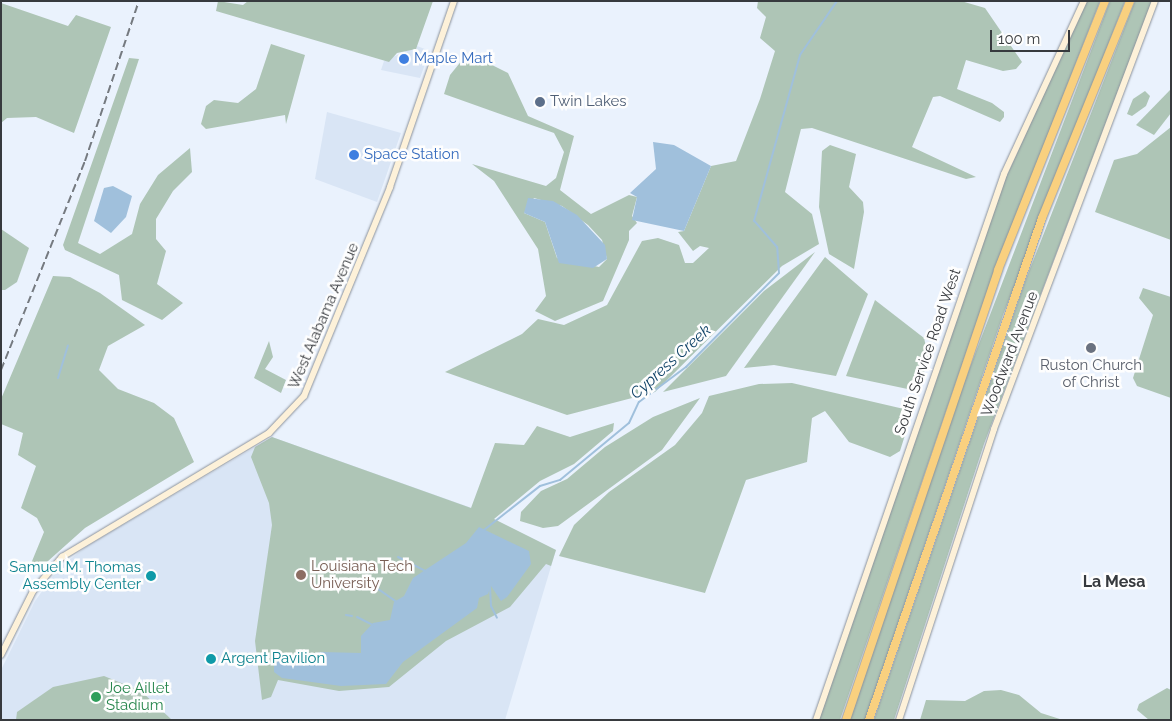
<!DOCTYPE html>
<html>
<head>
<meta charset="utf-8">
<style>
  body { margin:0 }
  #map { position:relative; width:1172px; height:721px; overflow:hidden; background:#eaf2fd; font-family:Raleway,sans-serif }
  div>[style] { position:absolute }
  .built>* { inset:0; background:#d9e5f5 }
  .green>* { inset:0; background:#aec5b6 }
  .water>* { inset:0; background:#a0c0dc }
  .stream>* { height:2px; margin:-1px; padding:0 1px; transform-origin:1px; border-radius:1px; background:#a0c0dc }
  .roads { filter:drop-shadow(0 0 1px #8b929c) drop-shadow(0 0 1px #8b929c) }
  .secondary>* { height:6px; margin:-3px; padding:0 3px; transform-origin:3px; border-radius:3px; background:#fdf1d9 }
  .motorway>* { height:8px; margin:-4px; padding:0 4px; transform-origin:4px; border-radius:4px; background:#f9d07f }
  .rail>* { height:2px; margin-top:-1px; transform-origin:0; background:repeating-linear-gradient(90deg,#757a80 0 8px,transparent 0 12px) }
  .dots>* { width:14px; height:14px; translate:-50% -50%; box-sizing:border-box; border:2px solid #fefefe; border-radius:50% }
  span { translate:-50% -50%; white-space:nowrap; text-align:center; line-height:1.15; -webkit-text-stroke:5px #fefefe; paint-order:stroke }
  .shop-label { font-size:15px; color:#366cbe }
  .left { translate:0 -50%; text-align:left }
  .service-label { font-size:15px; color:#4e5e75 }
  .street-label { font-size:15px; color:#373a3e }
  .worship-label { font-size:15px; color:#5b616d }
  .education-label { font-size:15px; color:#785e54 }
  .culture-label { font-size:15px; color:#0d838f }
  .right { translate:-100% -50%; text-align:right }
  .leisure-label { font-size:15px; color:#27864d }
  .water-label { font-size:16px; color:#0f4267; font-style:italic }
  .neighbourhood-label { font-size:16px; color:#373a3e; font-weight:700 }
  .frame { position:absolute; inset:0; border:2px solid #373a3e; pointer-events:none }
  .scale { position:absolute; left:990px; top:30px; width:80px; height:22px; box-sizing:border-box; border:2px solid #373a3e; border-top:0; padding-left:6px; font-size:15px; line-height:18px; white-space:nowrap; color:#373a3e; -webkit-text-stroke:4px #fefefe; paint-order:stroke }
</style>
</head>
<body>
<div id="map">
  <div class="built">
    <div style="clip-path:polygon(417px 46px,430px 51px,420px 78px,381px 70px,384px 61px)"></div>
    <div style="clip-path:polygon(327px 112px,401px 133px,377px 202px,315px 179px)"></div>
    <div style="clip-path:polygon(272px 437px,472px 508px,556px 550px,505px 720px,1px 720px,1px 670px,35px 601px,59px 568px,87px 546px)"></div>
  </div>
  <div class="green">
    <div style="clip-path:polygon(218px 1px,243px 5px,248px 1px,433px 1px,416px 49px,397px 53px,389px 62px,216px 11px)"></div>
    <div style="clip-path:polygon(758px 1px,961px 1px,985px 8px,1022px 62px,1016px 69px,1003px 71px,966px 60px,957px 89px,992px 103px,1004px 112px,1004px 117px,1000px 122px,940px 96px,933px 97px,912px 147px,976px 177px,966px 179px,812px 128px,801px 129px,785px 192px,812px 214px,819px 244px,782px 266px,655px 392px,567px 415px,445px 372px,522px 334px,538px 319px,564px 325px,607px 305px,642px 241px,658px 238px,679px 245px,685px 263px,693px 263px,709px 248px,700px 246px,693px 251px,678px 232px,684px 231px,711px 166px,736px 161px,760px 99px,775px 51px,760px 38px,766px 17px,757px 8px)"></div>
    <div style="clip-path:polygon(1086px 1px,1100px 1px,990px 283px,840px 720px,818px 720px,1004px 182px)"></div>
    <div style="clip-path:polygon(1110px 1px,1125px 1px,1003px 315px,865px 720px,850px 720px,959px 396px)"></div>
    <div style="clip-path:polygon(1135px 1px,1152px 1px,984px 444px,894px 720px,874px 720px,1026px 279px)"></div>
    <div style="clip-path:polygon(1px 3px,68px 26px,76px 15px,111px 27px,74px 133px,36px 117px,7px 118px,1px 123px)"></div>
    <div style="clip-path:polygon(271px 44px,305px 55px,286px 124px,285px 115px,206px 129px,201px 124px,206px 106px,214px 100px,238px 103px,256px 89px)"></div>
    <div style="clip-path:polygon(129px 58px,139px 59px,78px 243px,100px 254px,132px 234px,140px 204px,158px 175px,190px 148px,192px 172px,173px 191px,156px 219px,156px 239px,166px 251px,157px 284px,183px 303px,162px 320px,122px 300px,119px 275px,65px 250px,63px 245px)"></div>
    <div style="clip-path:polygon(evenodd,463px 59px,480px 59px,508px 73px,528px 116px,574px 136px,560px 190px,591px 214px,629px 195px,637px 197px,632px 216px,637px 223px,629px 231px,629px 240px,603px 301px,555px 321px,535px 311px,546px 296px,538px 249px,494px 181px,472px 164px,546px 186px,556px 178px,564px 152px,554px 133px,444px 94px,450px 75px,463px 59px,534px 198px,562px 206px,588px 225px,602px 240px,607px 259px,599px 267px,557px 258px,545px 222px,524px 213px,534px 198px)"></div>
    <div style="clip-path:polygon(1171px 89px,1171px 113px,1154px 135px,1136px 125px)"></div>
    <div style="clip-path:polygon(1145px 91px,1150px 96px,1146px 106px,1132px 116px,1127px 114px,1133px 99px)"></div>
    <div style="clip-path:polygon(1171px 127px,1171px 240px,1095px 212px,1114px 160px,1137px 154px)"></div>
    <div style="clip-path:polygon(830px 145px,856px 154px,849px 187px,863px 202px,864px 212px,854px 269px,829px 254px,819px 207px,822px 151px)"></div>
    <div style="clip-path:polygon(1px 229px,29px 248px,17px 282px,5px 290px,1px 290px)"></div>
    <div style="clip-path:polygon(815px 252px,726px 376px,663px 392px,764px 291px)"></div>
    <div style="clip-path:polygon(825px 257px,868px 294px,836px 376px,774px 365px,744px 368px)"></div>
    <div style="clip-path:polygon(53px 276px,70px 277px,100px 293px,145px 325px,108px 346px,99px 370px,118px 389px,154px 403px,174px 418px,194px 462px,85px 528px,38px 570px,30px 566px,44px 532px,37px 518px,21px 508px,36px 466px,18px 455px,23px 433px,1px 424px,1px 399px)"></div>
    <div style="clip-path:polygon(1143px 288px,1171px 297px,1171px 398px,1137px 386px,1133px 378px,1153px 315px,1139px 298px)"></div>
    <div style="clip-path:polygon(875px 300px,924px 338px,929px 359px,917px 391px,846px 376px)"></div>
    <div style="clip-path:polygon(269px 341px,273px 357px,265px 369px,286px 380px,281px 393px,254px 378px)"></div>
    <div style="clip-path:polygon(792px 383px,904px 409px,911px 416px,900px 451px,890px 457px,849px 442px,825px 411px,812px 418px,807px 462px,746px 480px,705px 593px,559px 556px,574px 525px,609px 492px,675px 445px,702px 413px,709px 396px,759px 384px)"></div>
    <div style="clip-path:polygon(700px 398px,662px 450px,558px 526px,543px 528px,520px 521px,521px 512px,541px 491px,567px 479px,605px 447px,653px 417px)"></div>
    <div style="clip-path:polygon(614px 423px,613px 431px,574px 464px,540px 481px,494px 519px,556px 550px,551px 566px,546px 564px,510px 607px,446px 641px,389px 687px,339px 691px,278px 680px,271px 697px,262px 700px,255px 641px,272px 525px,269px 503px,251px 457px,255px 447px,272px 437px,471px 508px,495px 443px,524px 445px,537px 426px,570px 437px)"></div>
    <div style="clip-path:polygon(104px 676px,141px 691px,172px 720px,16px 720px,17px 712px,53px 687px)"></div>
    <div style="clip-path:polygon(1167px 688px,1171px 690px,1171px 720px,1149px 720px,1137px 710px,1139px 704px)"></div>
    <div style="clip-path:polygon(1001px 690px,1019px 695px,1041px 713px,1063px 720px,920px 720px,926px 700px,965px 701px,984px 691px)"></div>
  </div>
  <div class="water">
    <div style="clip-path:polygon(653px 142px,674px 145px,711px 166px,684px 231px,632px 220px,637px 197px,630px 193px,656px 169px)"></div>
    <div style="clip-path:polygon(113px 186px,132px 196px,126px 217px,111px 233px,94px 221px,104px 188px)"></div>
    <div style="clip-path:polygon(528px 198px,553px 201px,577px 215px,605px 245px,607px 259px,593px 268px,559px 263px,545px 222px,524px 213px)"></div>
    <div style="clip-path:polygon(479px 527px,529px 551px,531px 564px,507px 597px,501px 601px,491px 586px,488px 594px,479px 598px,477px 608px,403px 662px,386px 684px,341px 686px,282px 678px,274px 672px,274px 662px,321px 652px,361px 653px,361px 636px,373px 623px,390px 620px,394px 602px,404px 596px,413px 578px,466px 543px)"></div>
  </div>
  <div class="stream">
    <div style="left:58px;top:378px;width:34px;rotate:-73deg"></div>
    <div style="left:484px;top:530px;width:71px;rotate:-38.2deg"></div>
    <div style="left:540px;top:486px;width:21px;rotate:-17deg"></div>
    <div style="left:560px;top:480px;width:89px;rotate:-39.6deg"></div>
    <div style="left:629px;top:423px;width:23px;rotate:-65deg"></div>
    <div style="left:639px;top:402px;width:59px;rotate:-36.7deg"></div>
    <div style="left:686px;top:367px;width:132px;rotate:-45.3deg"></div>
    <div style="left:779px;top:273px;width:26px;rotate:-94deg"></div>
    <div style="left:777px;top:247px;width:35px;rotate:-131deg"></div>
    <div style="left:754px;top:221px;width:172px;rotate:-74.5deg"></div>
    <div style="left:800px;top:55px;width:65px;rotate:-55.6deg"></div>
    <div style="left:398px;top:557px;width:30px;rotate:27deg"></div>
    <div style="left:354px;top:579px;width:18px;rotate:16deg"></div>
    <div style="left:371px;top:584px;width:32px;rotate:35deg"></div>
    <div style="left:490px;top:587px;width:19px;rotate:87deg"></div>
    <div style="left:491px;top:606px;width:13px;rotate:63deg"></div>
    <div style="left:346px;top:615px;width:6px;rotate:9deg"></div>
    <div style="left:357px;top:617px;width:18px;rotate:27deg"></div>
  </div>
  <div class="roads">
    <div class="secondary">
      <div style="left:1px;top:655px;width:72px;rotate:-63.4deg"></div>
      <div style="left:33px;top:591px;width:45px;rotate:-49.5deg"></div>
      <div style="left:62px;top:557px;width:241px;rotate:-30.9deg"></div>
      <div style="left:269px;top:433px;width:51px;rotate:-46.6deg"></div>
      <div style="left:304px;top:396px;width:226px;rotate:-67.6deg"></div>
      <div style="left:390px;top:187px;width:197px;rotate:-71deg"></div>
      <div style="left:816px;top:720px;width:577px;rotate:-71deg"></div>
      <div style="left:1004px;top:174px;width:191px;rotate:-65.2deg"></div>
      <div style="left:899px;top:720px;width:306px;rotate:-71.9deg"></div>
      <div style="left:994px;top:429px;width:457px;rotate:-69.4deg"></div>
    </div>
    <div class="motorway">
      <div style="left:846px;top:720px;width:475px;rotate:-71.3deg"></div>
      <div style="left:998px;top:270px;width:289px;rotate:-68.3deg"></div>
      <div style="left:869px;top:720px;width:531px;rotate:-70.98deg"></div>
      <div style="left:1042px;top:218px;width:234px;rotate:-67.9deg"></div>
    </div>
  </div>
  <div class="rail">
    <div style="left:1px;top:370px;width:225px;rotate:-68.1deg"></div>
    <div style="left:85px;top:161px;width:169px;rotate:-71.4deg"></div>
  </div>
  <div class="dots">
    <div style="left:404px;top:59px;background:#3f7fe0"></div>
    <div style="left:540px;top:102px;background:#5c6f8a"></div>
    <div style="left:354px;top:155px;background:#3f7fe0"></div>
    <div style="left:1091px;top:348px;background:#6b7280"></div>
    <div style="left:301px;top:575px;background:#8d6e63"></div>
    <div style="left:151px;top:576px;background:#0f9aa8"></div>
    <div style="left:211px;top:659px;background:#0f9aa8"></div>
    <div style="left:96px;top:697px;background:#2e9e5b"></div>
  </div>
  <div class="shop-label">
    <span class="left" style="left:414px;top:59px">Maple Mart</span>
    <span class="left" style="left:364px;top:155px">Space Station</span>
  </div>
  <div class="service-label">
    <span class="left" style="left:550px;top:102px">Twin Lakes</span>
  </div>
  <div class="street-label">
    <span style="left:324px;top:316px;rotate:-67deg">West Alabama Avenue</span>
    <span style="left:928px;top:352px;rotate:-71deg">South Service Road West</span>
    <span style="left:1010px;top:354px;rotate:-69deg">Woodward Avenue</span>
  </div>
  <div class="worship-label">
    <span style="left:1091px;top:374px">Ruston Church<br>of Christ</span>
  </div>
  <div class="education-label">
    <span class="left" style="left:311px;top:575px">Louisiana Tech<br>University</span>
  </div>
  <div class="culture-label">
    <span class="right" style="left:141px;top:576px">Samuel M. Thomas<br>Assembly Center</span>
    <span class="left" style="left:221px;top:659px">Argent Pavilion</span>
  </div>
  <div class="leisure-label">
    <span class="left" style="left:106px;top:697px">Joe Aillet<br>Stadium</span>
  </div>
  <div class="water-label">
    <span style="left:671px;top:362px;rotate:-42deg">Cypress Creek</span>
  </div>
  <div class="neighbourhood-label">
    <span style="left:1114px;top:582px">La Mesa</span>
  </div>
  <div class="frame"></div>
  <div class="scale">100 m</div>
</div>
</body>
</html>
